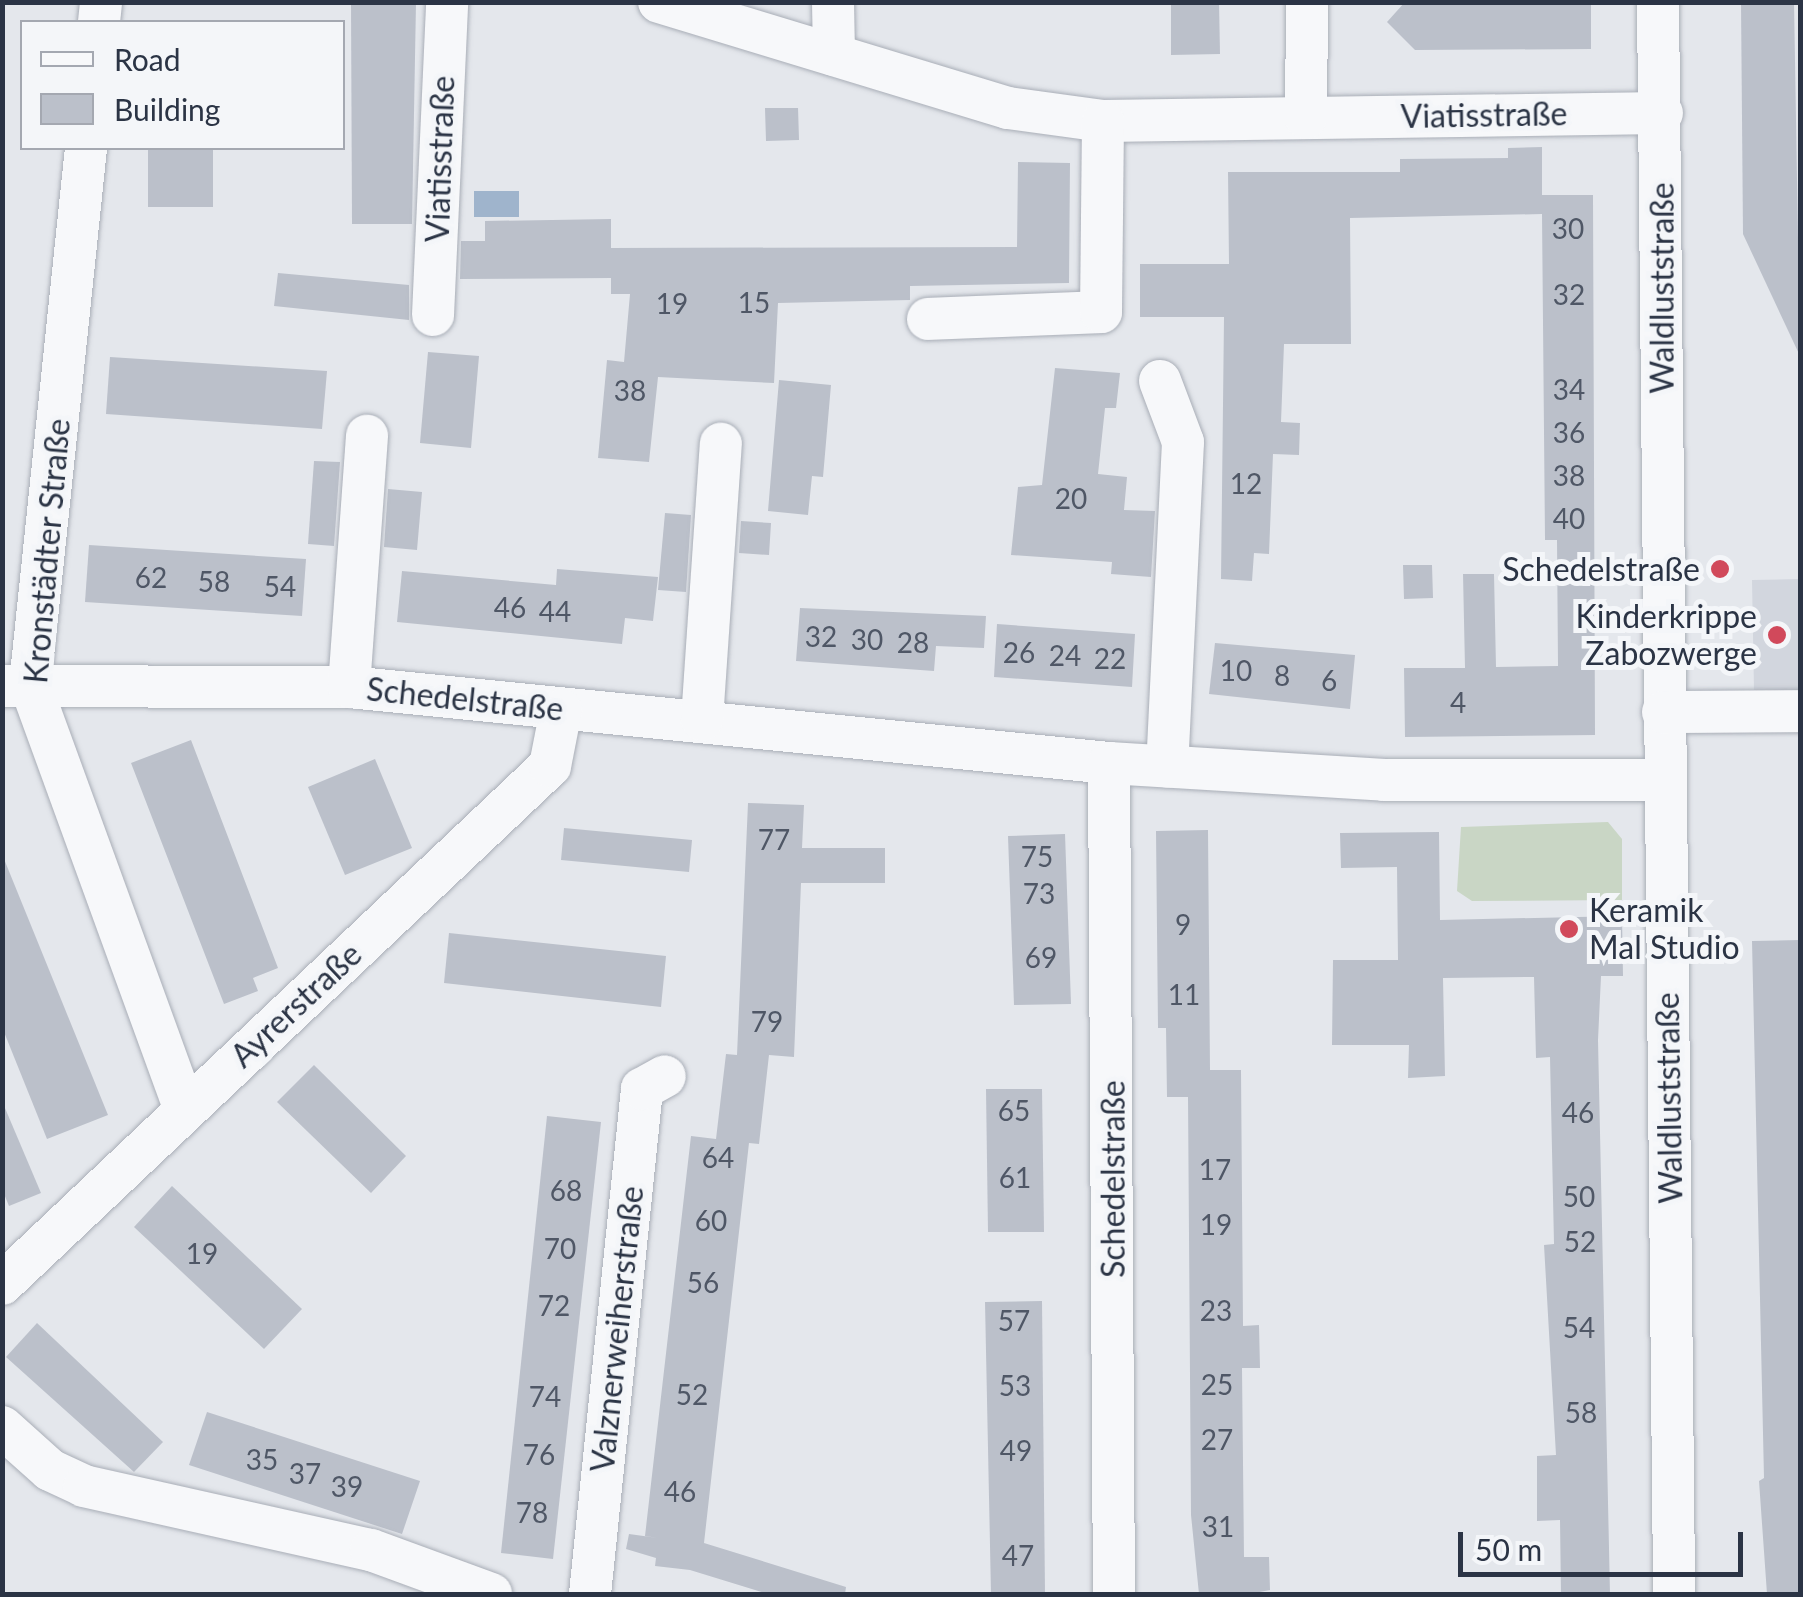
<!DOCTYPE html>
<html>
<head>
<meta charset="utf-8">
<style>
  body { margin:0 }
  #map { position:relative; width:1803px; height:1597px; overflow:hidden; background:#e4e7ec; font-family:Lato,sans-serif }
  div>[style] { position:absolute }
  .built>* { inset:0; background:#d2d6de }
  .green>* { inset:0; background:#c9d6c5 }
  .water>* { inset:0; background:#9fb4cc }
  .building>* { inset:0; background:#bbc0ca }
  .roads { filter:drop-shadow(0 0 2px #a9aeb7) drop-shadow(0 0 2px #a9aeb7) }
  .minor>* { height:42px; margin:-21px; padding:0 21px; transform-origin:21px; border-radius:21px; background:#f7f8fa }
  .dots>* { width:28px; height:28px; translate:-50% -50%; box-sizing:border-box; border:5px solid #f4f6f9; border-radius:50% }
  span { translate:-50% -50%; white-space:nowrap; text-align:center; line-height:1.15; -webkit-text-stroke:10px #f4f6f9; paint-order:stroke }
  .number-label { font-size:28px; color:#4f5766 }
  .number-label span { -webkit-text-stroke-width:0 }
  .street-label { font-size:32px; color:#2b3445 }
  .poi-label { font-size:32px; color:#2b3445 }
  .right { translate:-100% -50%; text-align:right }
  .left { translate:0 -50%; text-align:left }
  .frame { position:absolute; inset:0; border:5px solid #2b3445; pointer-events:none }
  .legend { position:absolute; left:20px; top:20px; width:325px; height:130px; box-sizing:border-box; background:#f4f6f9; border:2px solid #a4a8b1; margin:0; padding:12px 18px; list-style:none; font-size:30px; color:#2b3445 }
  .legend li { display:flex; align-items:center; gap:20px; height:50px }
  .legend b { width:50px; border:2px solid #a4a8b1 }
  .scale { position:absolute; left:1458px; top:1532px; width:285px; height:45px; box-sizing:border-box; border:5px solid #2b3445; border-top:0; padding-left:12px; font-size:30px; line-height:35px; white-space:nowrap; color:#2b3445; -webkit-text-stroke:8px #f4f6f9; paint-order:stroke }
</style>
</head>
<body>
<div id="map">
  <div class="built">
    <div style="clip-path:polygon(1800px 579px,1800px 690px,1754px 690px,1752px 580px)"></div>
  </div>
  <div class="green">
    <div style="clip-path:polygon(1608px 822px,1622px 839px,1622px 900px,1472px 901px,1457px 891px,1461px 827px)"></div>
  </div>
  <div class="water">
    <div style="clip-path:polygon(474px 191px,519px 191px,519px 217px,474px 217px)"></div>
  </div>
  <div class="building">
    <div style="clip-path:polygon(351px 2px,416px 2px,412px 224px,352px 224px)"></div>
    <div style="clip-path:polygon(1171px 2px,1219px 2px,1220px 54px,1171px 55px)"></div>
    <div style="clip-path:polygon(1405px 2px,1591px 2px,1591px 49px,1415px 50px,1387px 22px)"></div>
    <div style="clip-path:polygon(1741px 2px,1794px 2px,1800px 356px,1743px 234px)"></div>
    <div style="clip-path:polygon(765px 108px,798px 108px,799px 140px,766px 141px)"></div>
    <div style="clip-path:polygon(1542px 147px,1542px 195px,1593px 195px,1595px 735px,1405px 737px,1404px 668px,1465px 668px,1463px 574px,1494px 574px,1496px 667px,1558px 666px,1557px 540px,1545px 540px,1542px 214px,1350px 218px,1351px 344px,1284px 344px,1281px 422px,1300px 423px,1299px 455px,1273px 454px,1269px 554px,1254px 553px,1252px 581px,1221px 579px,1224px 317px,1140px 317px,1140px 264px,1229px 264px,1228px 172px,1400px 172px,1400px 159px,1508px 158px,1508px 148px)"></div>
    <div style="clip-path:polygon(148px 148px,213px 148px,213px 207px,148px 207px)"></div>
    <div style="clip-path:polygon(1018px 162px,1070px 163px,1069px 283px,910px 286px,910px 300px,778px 303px,774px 383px,658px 377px,649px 462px,598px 458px,607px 360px,624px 362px,630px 294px,611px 294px,611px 278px,460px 279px,461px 241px,485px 241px,485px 221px,611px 219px,611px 248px,1017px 247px)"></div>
    <div style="clip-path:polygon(278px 273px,409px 285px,409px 320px,274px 306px)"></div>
    <div style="clip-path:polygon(428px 352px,479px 356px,471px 448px,420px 443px)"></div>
    <div style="clip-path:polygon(110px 357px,327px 371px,322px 429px,106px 414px)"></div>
    <div style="clip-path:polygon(1055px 368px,1120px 373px,1116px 408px,1105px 408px,1098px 474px,1127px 477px,1124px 510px,1155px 511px,1151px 577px,1111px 574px,1112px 562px,1011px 555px,1018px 487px,1042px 485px)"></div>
    <div style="clip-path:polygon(779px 380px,831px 385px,823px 477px,812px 476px,808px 515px,768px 511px)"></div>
    <div style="clip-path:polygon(314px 461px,340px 462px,334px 546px,308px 544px)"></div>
    <div style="clip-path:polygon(388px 489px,422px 492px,417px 550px,384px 547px)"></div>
    <div style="clip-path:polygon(665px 513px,691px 515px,686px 592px,658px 590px)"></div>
    <div style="clip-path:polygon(741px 521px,771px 523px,769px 555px,739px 553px)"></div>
    <div style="clip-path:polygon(89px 545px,306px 559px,302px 616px,85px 602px)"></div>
    <div style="clip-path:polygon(1403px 565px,1432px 565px,1433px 598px,1404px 599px)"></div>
    <div style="clip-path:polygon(557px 569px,658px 577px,653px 621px,625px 618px,622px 644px,397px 622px,402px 571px,556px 585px)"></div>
    <div style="clip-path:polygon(800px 608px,986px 616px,984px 648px,936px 646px,934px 671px,796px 661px)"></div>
    <div style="clip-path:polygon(997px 624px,1135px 634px,1132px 687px,994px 677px)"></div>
    <div style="clip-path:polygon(1215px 643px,1355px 655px,1350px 709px,1209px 694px)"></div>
    <div style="clip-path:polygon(191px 740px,278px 968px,253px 978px,258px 991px,224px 1004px,131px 763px)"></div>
    <div style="clip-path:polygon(375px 759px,412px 848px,345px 875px,308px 787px)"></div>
    <div style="clip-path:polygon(748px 803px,804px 805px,802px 848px,885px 848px,885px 883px,801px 883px,794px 1057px,769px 1055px,759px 1144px,749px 1143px,704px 1543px,846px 1587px,845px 1594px,768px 1594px,690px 1570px,655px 1566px,656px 1558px,626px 1549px,629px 1534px,658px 1538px,645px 1536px,691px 1136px,716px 1139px,726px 1054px,737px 1055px)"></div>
    <div style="clip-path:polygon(564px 828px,692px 840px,689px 872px,561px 860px)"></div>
    <div style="clip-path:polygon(1208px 830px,1210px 1070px,1241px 1070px,1243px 1326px,1259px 1325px,1260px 1368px,1242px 1368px,1244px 1557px,1269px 1557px,1270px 1590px,1249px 1594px,1199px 1594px,1191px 1515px,1188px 1097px,1167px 1097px,1166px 1028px,1158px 1028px,1156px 831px)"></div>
    <div style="clip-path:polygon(1439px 832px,1440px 920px,1622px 916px,1623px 976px,1601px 976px,1598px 1040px,1610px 1594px,1561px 1594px,1560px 1520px,1537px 1521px,1537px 1456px,1556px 1455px,1544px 1245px,1554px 1244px,1550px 1057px,1536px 1058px,1534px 977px,1443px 978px,1445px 1076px,1408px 1078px,1409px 1045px,1332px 1045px,1333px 960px,1398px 960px,1397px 867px,1341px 868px,1340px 833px)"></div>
    <div style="clip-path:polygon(1065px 834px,1071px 1004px,1014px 1005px,1008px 836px)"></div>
    <div style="clip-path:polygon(2px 854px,108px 1115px,47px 1139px,2px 1027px)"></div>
    <div style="clip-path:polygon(449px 933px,666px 956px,661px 1007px,444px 983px)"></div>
    <div style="clip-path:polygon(1800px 940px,1800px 1594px,1767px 1594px,1759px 1481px,1764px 1478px,1752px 941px)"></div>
    <div style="clip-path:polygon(314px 1065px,406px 1156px,371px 1193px,277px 1102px)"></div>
    <div style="clip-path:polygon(986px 1089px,1042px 1089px,1044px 1232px,988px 1232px)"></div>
    <div style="clip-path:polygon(2px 1101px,41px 1193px,9px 1206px,2px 1189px)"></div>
    <div style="clip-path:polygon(547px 1116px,601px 1122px,553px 1559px,501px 1553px)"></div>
    <div style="clip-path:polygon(172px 1186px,302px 1309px,264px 1349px,134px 1227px)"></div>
    <div style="clip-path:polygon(1042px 1301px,1045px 1594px,991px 1594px,985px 1302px)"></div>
    <div style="clip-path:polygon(37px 1323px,163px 1442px,134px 1472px,6px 1357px)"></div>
    <div style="clip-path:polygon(207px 1412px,420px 1481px,402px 1534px,189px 1465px)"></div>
  </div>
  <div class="roads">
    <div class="minor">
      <div style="left:659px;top:2px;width:365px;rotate:16.9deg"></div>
      <div style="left:1008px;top:108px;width:96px;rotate:7.8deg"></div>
      <div style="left:1103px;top:121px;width:559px;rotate:-0.82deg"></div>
      <div style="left:833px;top:2px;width:53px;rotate:88.9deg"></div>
      <div style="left:1658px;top:2px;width:1592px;rotate:89.42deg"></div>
      <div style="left:99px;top:22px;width:20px;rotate:-84deg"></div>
      <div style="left:1306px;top:118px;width:116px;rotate:-89.5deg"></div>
      <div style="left:86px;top:148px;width:539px;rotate:95.96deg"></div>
      <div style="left:30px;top:684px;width:452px;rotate:70deg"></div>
      <div style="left:433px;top:315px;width:313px;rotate:-87.4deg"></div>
      <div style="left:928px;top:319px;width:173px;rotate:-2.3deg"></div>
      <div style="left:1101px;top:312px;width:191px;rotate:-89.4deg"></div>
      <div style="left:1160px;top:381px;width:65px;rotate:69.3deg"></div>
      <div style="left:1183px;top:442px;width:325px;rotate:92.8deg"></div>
      <div style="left:2px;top:686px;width:347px;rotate:0.2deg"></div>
      <div style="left:349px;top:687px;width:764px;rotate:5.71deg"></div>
      <div style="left:1109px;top:763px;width:276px;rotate:3.5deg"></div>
      <div style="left:1384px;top:780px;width:281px"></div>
      <div style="left:349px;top:687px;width:252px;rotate:-85.9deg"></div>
      <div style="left:1663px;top:712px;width:137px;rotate:-0.4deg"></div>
      <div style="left:702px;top:720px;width:277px;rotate:-86.1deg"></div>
      <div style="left:1109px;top:763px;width:831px;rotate:89.66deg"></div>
      <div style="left:2px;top:1284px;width:754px;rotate:-43.39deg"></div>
      <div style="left:550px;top:766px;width:57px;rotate:-78.9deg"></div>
      <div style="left:2px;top:1427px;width:64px;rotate:41.9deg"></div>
      <div style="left:50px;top:1470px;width:38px;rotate:25deg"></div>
      <div style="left:84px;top:1486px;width:294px;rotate:12.6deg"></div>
      <div style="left:371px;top:1550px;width:128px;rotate:20.1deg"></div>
      <div style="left:590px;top:1594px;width:508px;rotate:-84.12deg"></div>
      <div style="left:642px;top:1089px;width:26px;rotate:-29deg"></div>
    </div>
  </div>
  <div class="dots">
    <div style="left:1720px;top:569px;background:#d1495b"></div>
    <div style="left:1777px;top:635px;background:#d1495b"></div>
    <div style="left:1569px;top:929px;background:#d1495b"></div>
  </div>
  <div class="number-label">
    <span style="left:1568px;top:228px">30</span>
    <span style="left:1569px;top:294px">32</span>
    <span style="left:754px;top:302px">15</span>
    <span style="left:672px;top:303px">19</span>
    <span style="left:1569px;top:389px">34</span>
    <span style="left:630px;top:390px">38</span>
    <span style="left:1569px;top:432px">36</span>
    <span style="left:1569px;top:475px">38</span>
    <span style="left:1246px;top:483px">12</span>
    <span style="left:1071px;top:498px">20</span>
    <span style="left:1569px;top:518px">40</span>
    <span style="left:151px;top:577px">62</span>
    <span style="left:214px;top:581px">58</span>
    <span style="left:280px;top:586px">54</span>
    <span style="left:510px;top:607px">46</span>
    <span style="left:555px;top:611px">44</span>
    <span style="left:821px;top:636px">32</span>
    <span style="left:867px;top:639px">30</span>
    <span style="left:913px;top:642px">28</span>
    <span style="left:1019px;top:652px">26</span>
    <span style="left:1065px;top:655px">24</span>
    <span style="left:1110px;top:658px">22</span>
    <span style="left:1236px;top:670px">10</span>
    <span style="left:1282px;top:675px">8</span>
    <span style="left:1329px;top:680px">6</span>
    <span style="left:1458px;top:702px">4</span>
    <span style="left:774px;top:839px">77</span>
    <span style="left:1037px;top:856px">75</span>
    <span style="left:1039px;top:893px">73</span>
    <span style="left:1183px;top:924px">9</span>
    <span style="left:1041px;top:957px">69</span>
    <span style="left:1184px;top:994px">11</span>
    <span style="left:767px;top:1021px">79</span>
    <span style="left:1014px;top:1110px">65</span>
    <span style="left:1578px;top:1112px">46</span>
    <span style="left:718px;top:1157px">64</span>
    <span style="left:1215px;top:1169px">17</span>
    <span style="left:1015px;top:1177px">61</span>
    <span style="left:566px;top:1190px">68</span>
    <span style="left:1579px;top:1196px">50</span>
    <span style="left:711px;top:1220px">60</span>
    <span style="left:1216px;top:1224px">19</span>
    <span style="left:1580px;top:1241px">52</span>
    <span style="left:560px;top:1248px">70</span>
    <span style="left:202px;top:1253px">19</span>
    <span style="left:703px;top:1282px">56</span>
    <span style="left:554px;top:1305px">72</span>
    <span style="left:1216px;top:1310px">23</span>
    <span style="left:1014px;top:1320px">57</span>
    <span style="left:1579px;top:1327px">54</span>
    <span style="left:1217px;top:1384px">25</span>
    <span style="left:1015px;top:1385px">53</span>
    <span style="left:692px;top:1394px">52</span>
    <span style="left:545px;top:1396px">74</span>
    <span style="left:1581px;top:1412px">58</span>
    <span style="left:1217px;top:1439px">27</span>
    <span style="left:1016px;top:1450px">49</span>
    <span style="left:539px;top:1454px">76</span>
    <span style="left:262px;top:1459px">35</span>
    <span style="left:305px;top:1473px">37</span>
    <span style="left:347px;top:1486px">39</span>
    <span style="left:680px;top:1491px">46</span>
    <span style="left:532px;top:1512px">78</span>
    <span style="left:1218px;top:1526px">31</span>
    <span style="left:1018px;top:1555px">47</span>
  </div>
  <div class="street-label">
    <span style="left:1484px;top:115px;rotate:-1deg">Viatisstraße</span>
    <span style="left:440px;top:159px;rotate:-88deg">Viatisstraße</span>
    <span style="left:1662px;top:288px;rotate:-90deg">Waldluststraße</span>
    <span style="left:47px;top:551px;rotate:-85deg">Kronstädter Straße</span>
    <span style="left:465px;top:699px;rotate:6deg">Schedelstraße</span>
    <span style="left:296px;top:1005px;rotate:-43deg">Ayrerstraße</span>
    <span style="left:1669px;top:1098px;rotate:-91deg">Waldluststraße</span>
    <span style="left:1113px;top:1179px;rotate:-90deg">Schedelstraße</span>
    <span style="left:617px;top:1329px;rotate:-84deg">Valznerweiherstraße</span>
  </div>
  <div class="poi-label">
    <span class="right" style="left:1700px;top:569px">Schedelstraße</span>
    <span class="right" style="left:1757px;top:635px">Kinderkrippe<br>Zabozwerge</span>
    <span class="left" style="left:1589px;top:929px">Keramik<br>Mal Studio</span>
  </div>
  <div class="frame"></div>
  <ul class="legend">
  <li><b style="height:12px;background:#f7f8fa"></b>Road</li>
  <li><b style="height:28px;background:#bbc0ca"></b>Building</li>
  </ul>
  <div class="scale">50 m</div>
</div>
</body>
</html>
